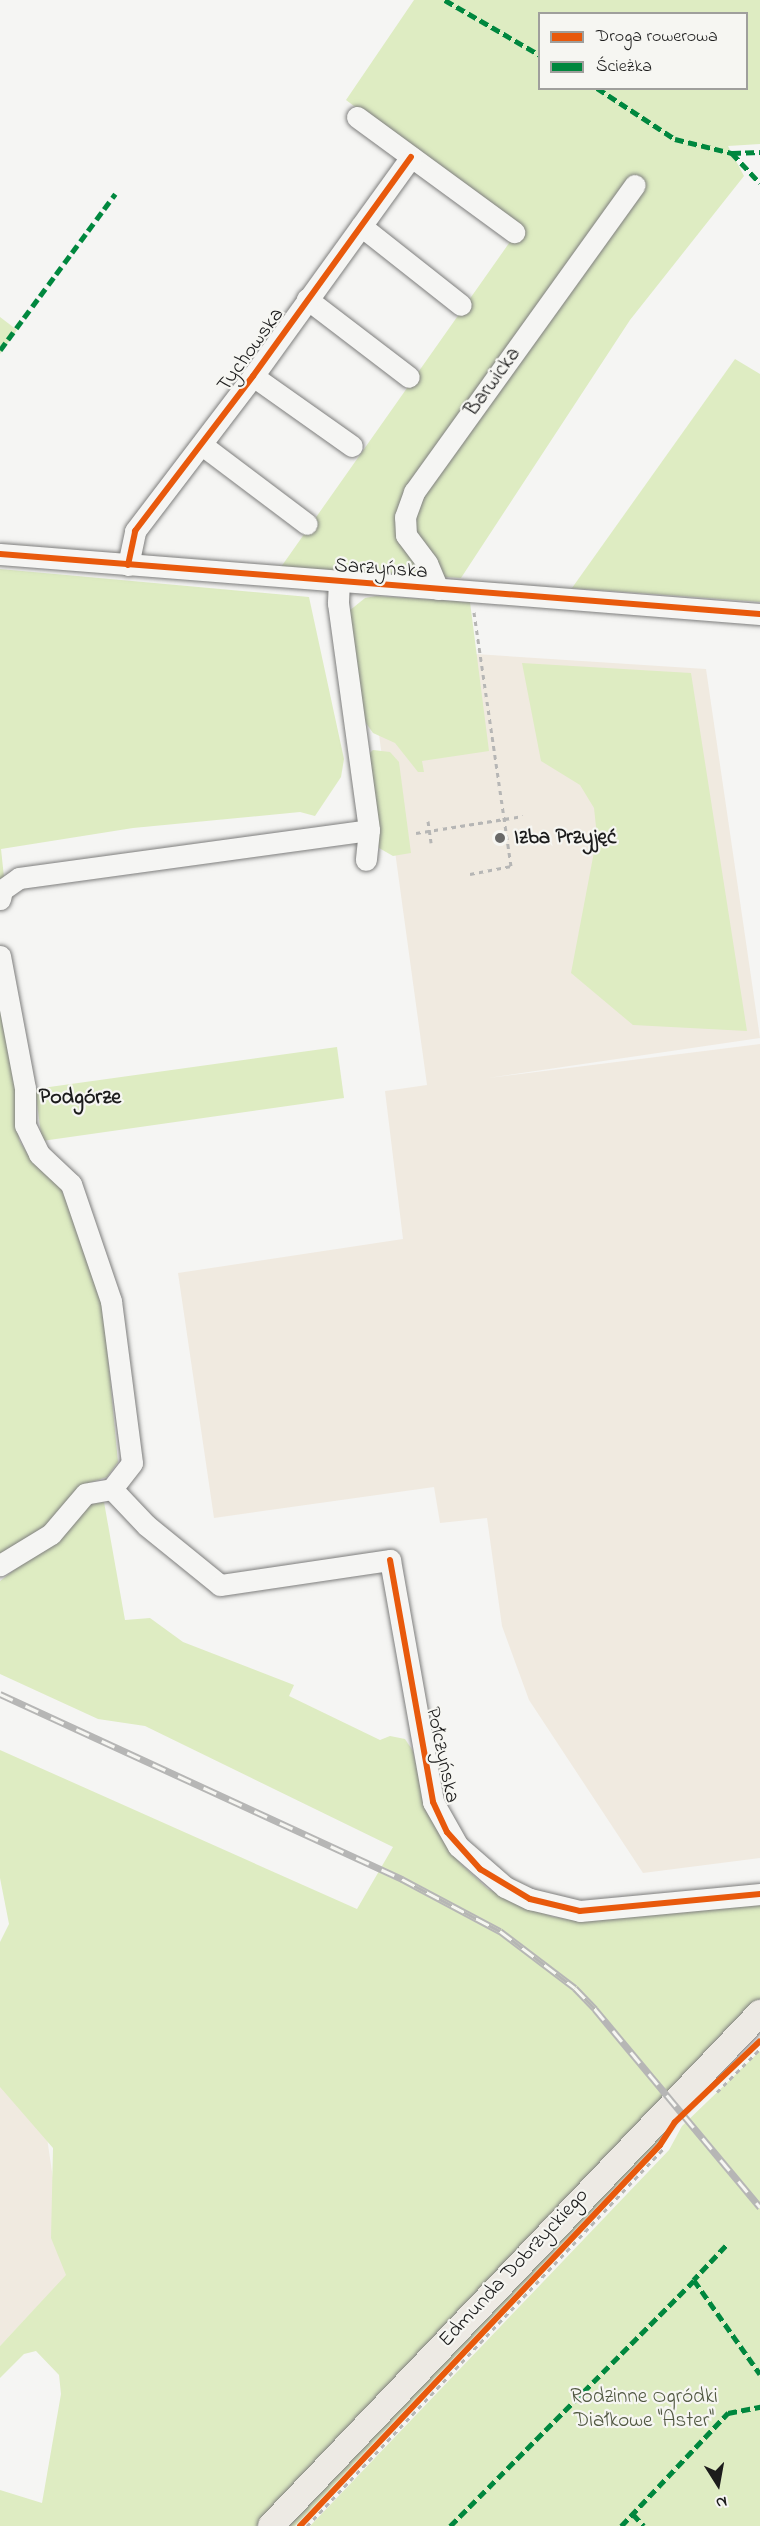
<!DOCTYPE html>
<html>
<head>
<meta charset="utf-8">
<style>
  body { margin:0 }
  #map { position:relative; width:760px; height:2526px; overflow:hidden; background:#f5f5f3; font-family:"Indie Flower",sans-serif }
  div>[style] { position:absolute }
  .built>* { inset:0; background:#f0eae0 }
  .green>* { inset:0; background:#deecc2 }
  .path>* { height:3px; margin-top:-1.5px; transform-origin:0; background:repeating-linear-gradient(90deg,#b6b6b5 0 4.5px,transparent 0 9px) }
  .roads { filter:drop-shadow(0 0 2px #7e7e7d) drop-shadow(0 0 2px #7e7e7d) }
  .minor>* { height:21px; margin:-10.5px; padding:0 10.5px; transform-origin:10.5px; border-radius:10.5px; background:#f5f5f3 }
  .major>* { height:26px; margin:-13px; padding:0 13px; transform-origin:13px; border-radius:13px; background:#edeae4 }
  .rail>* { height:7px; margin-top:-3.5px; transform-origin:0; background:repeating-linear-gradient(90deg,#f6f6f2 0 14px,#b6b6b5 0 28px); box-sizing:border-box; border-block:2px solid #b6b6b5 }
  .quiet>* { height:4.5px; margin-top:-2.25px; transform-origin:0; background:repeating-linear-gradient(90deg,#00873e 0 9px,transparent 0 13.5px) }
  .cycleway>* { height:6px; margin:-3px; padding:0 3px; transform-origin:3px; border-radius:3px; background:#e8590c }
  .dots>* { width:16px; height:16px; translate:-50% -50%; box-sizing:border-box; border:3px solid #f6f6f2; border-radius:50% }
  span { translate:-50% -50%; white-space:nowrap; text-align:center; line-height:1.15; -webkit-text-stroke:4.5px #f6f6f2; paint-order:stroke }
  .street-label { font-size:21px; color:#1c1c1c }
  .poi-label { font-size:21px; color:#1c1c1c; font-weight:700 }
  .left { translate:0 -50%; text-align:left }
  .park-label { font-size:21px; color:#515842 }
  .neighbourhood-label { font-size:22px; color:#1c1c1c; font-weight:700 }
  .legend { position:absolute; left:538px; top:12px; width:210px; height:78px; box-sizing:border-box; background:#f6f6f2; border:2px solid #9f9f9c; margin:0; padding:8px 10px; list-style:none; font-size:18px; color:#1c1c1c }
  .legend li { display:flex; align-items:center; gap:12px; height:30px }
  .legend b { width:30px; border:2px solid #9f9f9c }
  .north { position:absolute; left:688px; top:2454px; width:60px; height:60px; -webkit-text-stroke:4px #f6f6f2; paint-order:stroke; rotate:169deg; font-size:16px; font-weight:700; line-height:24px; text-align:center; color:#1c1c1c }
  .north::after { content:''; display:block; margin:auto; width:21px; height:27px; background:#1c1c1c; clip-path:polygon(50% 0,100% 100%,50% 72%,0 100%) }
</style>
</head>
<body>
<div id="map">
  <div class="built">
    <div style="clip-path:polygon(367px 647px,706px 669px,760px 1038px,488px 1078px,760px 1044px,760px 1858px,643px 1873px,529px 1700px,502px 1626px,487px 1518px,440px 1523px,434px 1487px,214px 1518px,178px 1273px,403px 1239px,385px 1091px,427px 1085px)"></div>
    <div style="clip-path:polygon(0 2025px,46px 2131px,67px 2275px,0 2346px)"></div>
  </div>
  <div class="green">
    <div style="clip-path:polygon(evenodd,414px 0,760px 0,760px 144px,728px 146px,744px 176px,630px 320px,461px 578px,281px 567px,519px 229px,346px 100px,414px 0,540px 14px,746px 14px,746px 88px,540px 88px,540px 14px)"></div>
    <div style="clip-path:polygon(0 317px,17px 330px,0 354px)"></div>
    <div style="clip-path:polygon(735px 359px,760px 374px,760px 602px,572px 588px)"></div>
    <div style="clip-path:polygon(0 569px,309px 597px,344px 759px,341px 777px,315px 816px,300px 812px,133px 828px,1px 849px,4px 877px,0 883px)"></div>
    <div style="clip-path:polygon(376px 596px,470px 602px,489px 751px,422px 761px,424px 772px,418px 772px,395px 743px,373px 733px,361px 716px,349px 611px,365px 598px)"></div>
    <div style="clip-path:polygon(522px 663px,691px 673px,747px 1031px,633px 1025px,571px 973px,597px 836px,594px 808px,580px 785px,541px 761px)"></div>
    <div style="clip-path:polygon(373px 750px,390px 752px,399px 762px,411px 853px,393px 856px,379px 848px,366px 756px)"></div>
    <div style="clip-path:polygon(0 1008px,15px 1081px,19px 1140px,32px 1161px,58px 1180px,102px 1294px,118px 1462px,107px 1477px,79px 1486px,47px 1528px,0 1557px)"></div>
    <div style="clip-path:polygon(337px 1047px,344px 1098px,42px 1141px,35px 1089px)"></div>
    <div style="clip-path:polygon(104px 1502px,125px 1620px,150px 1618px,183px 1642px,294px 1685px,289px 1696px,380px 1740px,390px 1736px,405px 1739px,413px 1751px,426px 1811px,460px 1863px,488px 1889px,553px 1917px,579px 1920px,760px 1903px,760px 1999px,722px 2034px,257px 2526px,0 2526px,0 2490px,42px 2503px,61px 2394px,59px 2375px,36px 2351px,24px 2354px,0 2378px,0 2346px,66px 2275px,51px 2238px,53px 2148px,0 2087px,0 1942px,9px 1924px,0 1878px,0 1750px,357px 1909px,393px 1847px,145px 1726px,98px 1719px,0 1674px,0 1581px,63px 1532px,86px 1505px)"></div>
    <div style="clip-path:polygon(760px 2051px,760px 2526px,310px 2526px,669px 2150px,682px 2126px)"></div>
    <div style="clip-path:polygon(673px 2120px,657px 2143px,295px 2526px,284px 2526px)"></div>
  </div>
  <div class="path">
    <div style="left:428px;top:821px;width:22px;rotate:82deg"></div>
    <div style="left:416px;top:833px;width:108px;rotate:-9deg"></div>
    <div style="left:470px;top:874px;width:42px;rotate:-11deg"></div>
    <div style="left:511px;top:866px;width:258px;rotate:-98.3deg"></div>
    <div style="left:717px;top:2092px;width:61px;rotate:-45deg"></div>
    <div style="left:307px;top:2526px;width:521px;rotate:-46.63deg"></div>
  </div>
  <div class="roads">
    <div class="minor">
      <div style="left:357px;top:117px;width:195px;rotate:36.2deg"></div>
      <div style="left:361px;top:226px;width:127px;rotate:38.3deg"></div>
      <div style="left:307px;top:299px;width:128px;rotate:37.4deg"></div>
      <div style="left:253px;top:376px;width:121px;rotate:35.3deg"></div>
      <div style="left:202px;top:445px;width:131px;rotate:37deg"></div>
      <div style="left:0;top:554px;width:762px;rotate:4.51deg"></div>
      <div style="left:128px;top:565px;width:35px;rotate:-78deg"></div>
      <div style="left:135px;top:531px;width:195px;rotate:-52.7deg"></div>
      <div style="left:253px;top:376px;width:270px;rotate:-54.2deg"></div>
      <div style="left:339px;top:582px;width:21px;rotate:93deg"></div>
      <div style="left:338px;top:603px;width:229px;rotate:82.2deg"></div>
      <div style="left:369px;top:830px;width:30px;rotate:96deg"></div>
      <div style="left:438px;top:589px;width:28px;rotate:-113deg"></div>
      <div style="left:427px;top:563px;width:35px;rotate:-127deg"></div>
      <div style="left:406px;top:535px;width:18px;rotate:-93deg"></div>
      <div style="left:405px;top:517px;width:27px;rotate:-70deg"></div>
      <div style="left:414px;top:492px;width:378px;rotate:-54.3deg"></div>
      <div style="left:0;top:899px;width:9px;rotate:-77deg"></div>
      <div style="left:2px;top:890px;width:21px;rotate:-35deg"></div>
      <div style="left:19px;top:878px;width:353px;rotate:-7.8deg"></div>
      <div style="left:0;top:956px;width:134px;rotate:79.3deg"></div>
      <div style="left:25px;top:1088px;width:37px;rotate:90deg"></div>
      <div style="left:25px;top:1125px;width:32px;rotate:64deg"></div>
      <div style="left:39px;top:1154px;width:44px;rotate:43.2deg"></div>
      <div style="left:71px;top:1184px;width:124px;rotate:71.1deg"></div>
      <div style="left:111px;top:1301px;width:163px;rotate:82.6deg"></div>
      <div style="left:132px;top:1463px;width:33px;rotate:128deg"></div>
      <div style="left:112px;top:1489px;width:27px;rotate:170deg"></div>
      <div style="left:85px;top:1494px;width:52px;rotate:130.4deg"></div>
      <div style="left:51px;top:1534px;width:60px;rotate:148.7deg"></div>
      <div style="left:112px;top:1489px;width:50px;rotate:46.6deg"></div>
      <div style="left:146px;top:1525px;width:95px;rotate:39deg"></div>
      <div style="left:220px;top:1585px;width:172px;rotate:-8.4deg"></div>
      <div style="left:390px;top:1560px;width:246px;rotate:79.9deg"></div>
      <div style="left:433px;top:1802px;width:51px;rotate:60.4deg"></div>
      <div style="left:458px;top:1846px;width:62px;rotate:41.1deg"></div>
      <div style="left:505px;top:1887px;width:28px;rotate:26deg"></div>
      <div style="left:530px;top:1899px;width:51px;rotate:13.5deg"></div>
      <div style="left:580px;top:1911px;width:181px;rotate:-5.4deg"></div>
    </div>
    <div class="major">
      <div style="left:271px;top:2526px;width:709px;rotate:-46.37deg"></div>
    </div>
  </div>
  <div class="rail">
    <div style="left:0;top:1694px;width:443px;rotate:24.7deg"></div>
    <div style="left:402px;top:1879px;width:111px;rotate:28deg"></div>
    <div style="left:500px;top:1931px;width:94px;rotate:37.2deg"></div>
    <div style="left:575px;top:1988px;width:29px;rotate:46deg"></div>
    <div style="left:595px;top:2009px;width:258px;rotate:50.2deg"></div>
  </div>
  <div class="quiet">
    <div style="left:445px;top:0;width:110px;rotate:30.1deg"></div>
    <div style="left:597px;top:88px;width:93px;rotate:33.2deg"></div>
    <div style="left:675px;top:139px;width:59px;rotate:13.8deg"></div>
    <div style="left:732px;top:153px;width:28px;rotate:-2deg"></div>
    <div style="left:732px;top:153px;width:41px;rotate:47deg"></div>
    <div style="left:0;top:350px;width:194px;rotate:-53.6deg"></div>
    <div style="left:726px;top:2246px;width:47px;rotate:133.3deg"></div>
    <div style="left:694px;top:2280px;width:115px;rotate:54.9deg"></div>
    <div style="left:633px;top:2514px;width:16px;rotate:47deg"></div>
    <div style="left:450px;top:2526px;width:346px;rotate:-45.2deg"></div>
    <div style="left:621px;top:2526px;width:156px;rotate:-46.6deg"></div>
    <div style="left:728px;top:2413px;width:33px;rotate:-11deg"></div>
  </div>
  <div class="cycleway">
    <div style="left:0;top:554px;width:762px;rotate:4.51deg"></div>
    <div style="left:128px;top:565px;width:35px;rotate:-78deg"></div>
    <div style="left:135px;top:531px;width:195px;rotate:-52.7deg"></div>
    <div style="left:253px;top:376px;width:270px;rotate:-54.2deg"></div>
    <div style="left:390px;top:1560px;width:246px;rotate:79.9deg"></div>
    <div style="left:433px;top:1802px;width:33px;rotate:65deg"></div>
    <div style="left:447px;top:1832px;width:50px;rotate:48.3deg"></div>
    <div style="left:480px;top:1869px;width:58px;rotate:31deg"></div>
    <div style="left:530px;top:1899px;width:51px;rotate:13.5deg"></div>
    <div style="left:580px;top:1911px;width:181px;rotate:-5.4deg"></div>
    <div style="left:300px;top:2526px;width:524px;rotate:-46.62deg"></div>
    <div style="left:660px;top:2145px;width:27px;rotate:-57deg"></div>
    <div style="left:675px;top:2122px;width:117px;rotate:-43.6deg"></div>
  </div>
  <div class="dots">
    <div style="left:500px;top:838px;background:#686867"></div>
  </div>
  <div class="street-label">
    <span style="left:251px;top:350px;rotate:-54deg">Tychowska</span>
    <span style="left:493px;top:382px;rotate:-54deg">Barwicka</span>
    <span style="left:381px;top:569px;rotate:4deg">Sarzyńska</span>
    <span style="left:442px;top:1755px;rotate:78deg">Połczyńska</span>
    <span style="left:514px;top:2268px;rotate:-47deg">Edmunda Dobrzyckiego</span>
  </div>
  <div class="poi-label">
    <span class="left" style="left:514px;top:838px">Izba Przyjęć</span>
  </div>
  <div class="park-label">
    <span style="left:644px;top:2409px">Rodzinne Ogródki<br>Diałkowe "Aster"</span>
  </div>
  <div class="neighbourhood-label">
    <span style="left:80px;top:1099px">Podgórze</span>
  </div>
  <ul class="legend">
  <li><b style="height:8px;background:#e8590c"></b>Droga rowerowa</li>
  <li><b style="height:8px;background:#00873e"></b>Ścieżka</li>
  </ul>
  <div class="north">N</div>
</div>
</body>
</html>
